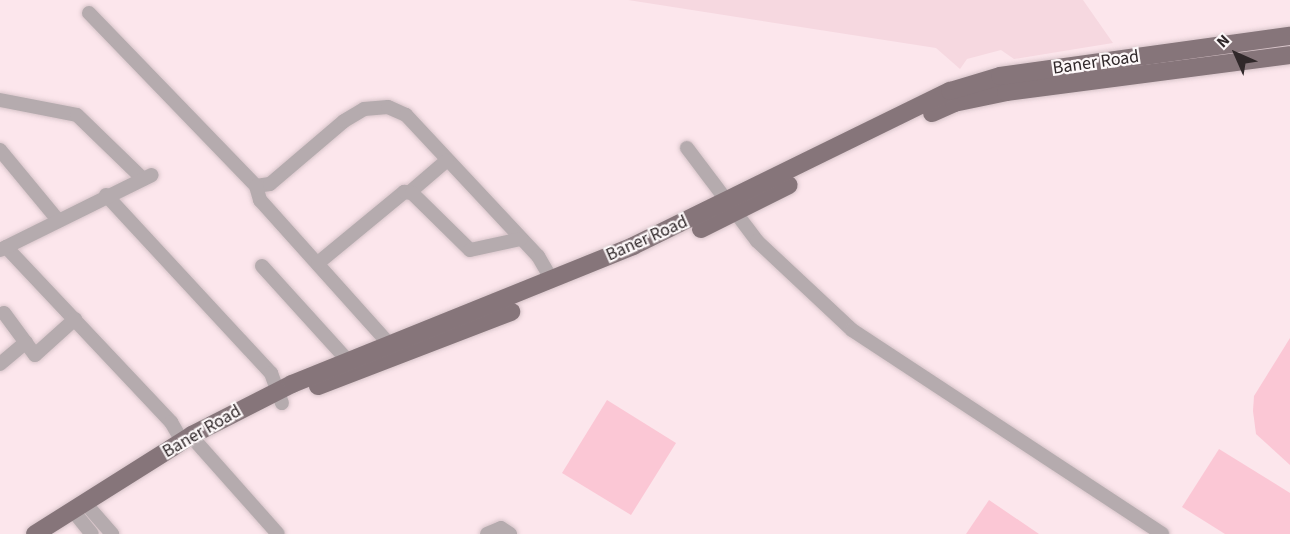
<!DOCTYPE html>
<html>
<head>
<meta charset="utf-8">
<style>
  body { margin:0 }
  #map { position:relative; width:1290px; height:534px; overflow:hidden; background:#fce6ec; font-family:"Source Sans 3",sans-serif }
  div>[style] { position:absolute }
  .built>* { inset:0; background:#f6d8e0 }
  .green>* { inset:0; background:#fbc7d5 }
  .roads { filter:drop-shadow(0 0 2px #d7c4c9) drop-shadow(0 0 2px #d7c4c9) }
  .minor>* { height:14px; margin:-7px; padding:0 7px; transform-origin:7px; border-radius:7px; background:#b5abae }
  .major>* { height:18px; margin:-9px; padding:0 9px; transform-origin:9px; border-radius:9px; background:#86757a }
  span { translate:-50% -50%; white-space:nowrap; text-align:center; line-height:1.15; -webkit-text-stroke:4.5px #fdf8f9; paint-order:stroke }
  .street-label { font-size:18px; color:#30282a }
  .north { position:absolute; left:1206px; top:24px; width:60px; height:60px; -webkit-text-stroke:4px #fdf8f9; paint-order:stroke; rotate:315deg; font-size:16px; font-weight:700; line-height:24px; text-align:center; color:#30282a }
  .north::after { content:''; display:block; margin:auto; width:21px; height:27px; background:#30282a; clip-path:polygon(50% 0,100% 100%,50% 72%,0 100%) }
</style>
</head>
<body>
<div id="map">
  <div class="built">
    <div style="clip-path:polygon(628px 0,1083px 0,1113px 43px,1014px 59px,1001px 50px,967px 59px,960px 69px,936px 48px)"></div>
  </div>
  <div class="green">
    <div style="clip-path:polygon(1290px 338px,1290px 465px,1256px 434px,1253px 411px,1254px 396px)"></div>
    <div style="clip-path:polygon(607px 400px,676px 443px,631px 515px,562px 473px)"></div>
    <div style="clip-path:polygon(1219px 449px,1290px 493px,1290px 534px,1225px 534px,1182px 507px)"></div>
    <div style="clip-path:polygon(989px 500px,1039px 534px,966px 534px)"></div>
  </div>
  <div class="roads">
    <div class="minor">
      <div style="left:89px;top:13px;width:240px;rotate:46deg"></div>
      <div style="left:256px;top:186px;width:14px;rotate:-8deg"></div>
      <div style="left:270px;top:184px;width:97px;rotate:-40.4deg"></div>
      <div style="left:344px;top:121px;width:23px;rotate:-31deg"></div>
      <div style="left:364px;top:109px;width:24px;rotate:-5deg"></div>
      <div style="left:388px;top:107px;width:20px;rotate:24deg"></div>
      <div style="left:406px;top:115px;width:193px;rotate:46.9deg"></div>
      <div style="left:538px;top:256px;width:28px;rotate:60deg"></div>
      <div style="left:0;top:100px;width:78px;rotate:11deg"></div>
      <div style="left:77px;top:115px;width:92px;rotate:44.1deg"></div>
      <div style="left:687px;top:148px;width:116px;rotate:53deg"></div>
      <div style="left:757px;top:241px;width:130px;rotate:43.1deg"></div>
      <div style="left:852px;top:330px;width:371px;rotate:33.3deg"></div>
      <div style="left:0;top:150px;width:91px;rotate:50.4deg"></div>
      <div style="left:256px;top:186px;width:15px;rotate:74deg"></div>
      <div style="left:260px;top:200px;width:195px;rotate:48.1deg"></div>
      <div style="left:410px;top:192px;width:48px;rotate:-40.7deg"></div>
      <div style="left:106px;top:195px;width:243px;rotate:47.2deg"></div>
      <div style="left:271px;top:373px;width:32px;rotate:70deg"></div>
      <div style="left:6px;top:247px;width:241px;rotate:46.7deg"></div>
      <div style="left:171px;top:422px;width:22px;rotate:60deg"></div>
      <div style="left:0;top:250px;width:169px;rotate:-26.3deg"></div>
      <div style="left:318px;top:263px;width:112px;rotate:-39.5deg"></div>
      <div style="left:404px;top:192px;width:8px;rotate:7deg"></div>
      <div style="left:412px;top:193px;width:81px;rotate:44.5deg"></div>
      <div style="left:470px;top:250px;width:52px;rotate:-12.2deg"></div>
      <div style="left:262px;top:266px;width:128px;rotate:47.8deg"></div>
      <div style="left:4px;top:313px;width:52px;rotate:53.6deg"></div>
      <div style="left:35px;top:355px;width:54px;rotate:-42deg"></div>
      <div style="left:0;top:364px;width:34px;rotate:-40deg"></div>
      <div style="left:198px;top:444px;width:120px;rotate:48.4deg"></div>
      <div style="left:86px;top:504px;width:40px;rotate:49deg"></div>
      <div style="left:74px;top:512px;width:28px;rotate:51deg"></div>
      <div style="left:487px;top:534px;width:15px;rotate:-23deg"></div>
      <div style="left:501px;top:528px;width:11px;rotate:34deg"></div>
    </div>
    <div class="major">
      <div style="left:932px;top:113px;width:24px;rotate:-24deg"></div>
      <div style="left:954px;top:103px;width:53px;rotate:-11.9deg"></div>
      <div style="left:1006px;top:92px;width:286px;rotate:-7.4deg"></div>
      <div style="left:701px;top:229px;width:98px;rotate:-26.6deg"></div>
      <div style="left:318px;top:386px;width:207px;rotate:-21deg"></div>
      <div style="left:35px;top:534px;width:186px;rotate:-32.2deg"></div>
      <div style="left:192px;top:435px;width:112px;rotate:-27deg"></div>
      <div style="left:292px;top:384px;width:368px;rotate:-22deg"></div>
      <div style="left:633px;top:246px;width:353px;rotate:-26.1deg"></div>
      <div style="left:950px;top:91px;width:52px;rotate:-16.7deg"></div>
      <div style="left:1000px;top:76px;width:293px;rotate:-7.9deg"></div>
    </div>
  </div>
  <div class="street-label">
    <span style="left:1096px;top:63px;rotate:-8deg">Baner Road</span>
    <span style="left:647px;top:239px;rotate:-24deg">Baner Road</span>
    <span style="left:202px;top:432px;rotate:-30deg">Baner Road</span>
  </div>
  <div class="north">N</div>
</div>
</body>
</html>
